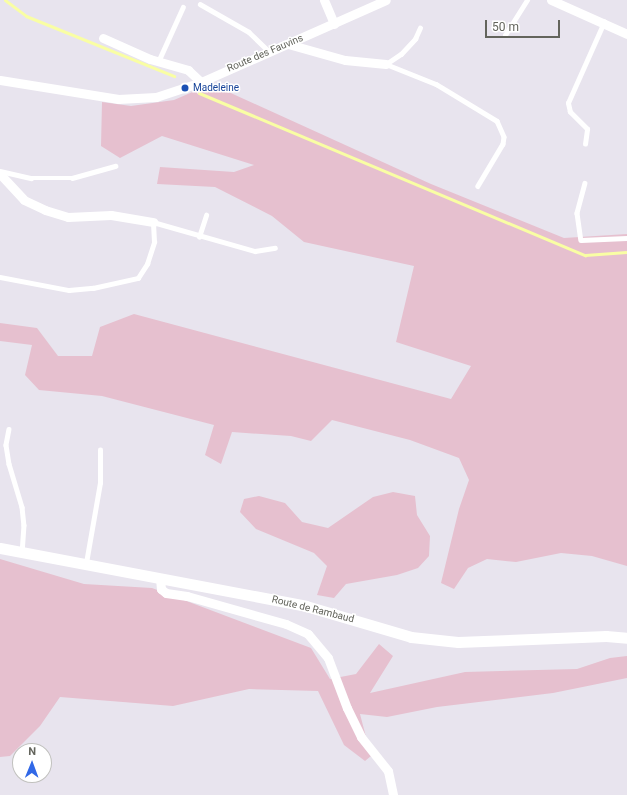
<!DOCTYPE html>
<html>
<head>
<meta charset="utf-8">
<style>
  body { margin:0 }
  #map { position:relative; width:627px; height:795px; overflow:hidden; background:#e8e4ee; font-family:Roboto,sans-serif }
  div>[style] { position:absolute }
  .green>* { inset:0; background:#e6c0cf }
  .stream>* { height:3px; margin:-1.5px; padding:0 1.5px; transform-origin:1.5px; border-radius:1.5px; background:#f9fea4 }
  .service>* { height:4.5px; margin:-2.25px; padding:0 2.25px; transform-origin:2.25px; border-radius:2.25px; background:#fff }
  .minor>* { height:9px; margin:-4.5px; padding:0 4.5px; transform-origin:4.5px; border-radius:4.5px; background:#fff }
  .tertiary>* { height:11px; margin:-5.5px; padding:0 5.5px; transform-origin:5.5px; border-radius:5.5px; background:#fff }
  .dots>* { width:11px; height:11px; translate:-50% -50%; box-sizing:border-box; border:2px solid #fff; border-radius:50% }
  span { translate:-50% -50%; white-space:nowrap; text-align:center; line-height:1.15; -webkit-text-stroke:3px #fff; paint-order:stroke }
  .street-label { font-size:10px; color:#63645c }
  .transit-label { font-size:10px; color:#164399 }
  .left { translate:0 -50%; text-align:left }
  .north { position:absolute; left:12px; top:743px; width:40px; height:40px; box-sizing:border-box; background:#fff; border:1px solid #c1c1be; border-radius:50%; rotate:1deg; font-size:11px; font-weight:700; line-height:16px; text-align:center; color:#63645c }
  .north::after { content:''; display:block; margin:auto; width:14px; height:18px; background:#3168e7; clip-path:polygon(50% 0,100% 100%,50% 72%,0 100%) }
  .scale { position:absolute; left:485px; top:20px; width:75px; height:18px; box-sizing:border-box; border:2px solid #63645c; border-top:0; padding-left:5px; font-size:12px; line-height:14px; white-space:nowrap; color:#63645c; -webkit-text-stroke:3px #fff; paint-order:stroke }
</style>
</head>
<body>
<div id="map">
  <div class="green">
    <div style="clip-path:polygon(211px 84px,431px 184px,564px 238px,627px 234px,627px 566px,592px 556px,561px 553px,516px 562px,487px 559px,468px 568px,454px 589px,441px 583px,459px 509px,469px 480px,459px 458px,410px 440px,332px 420px,311px 441px,291px 436px,232px 432px,221px 464px,205px 455px,214px 425px,102px 396px,39px 390px,25px 375px,32px 345px,0 341px,0 323px,37px 328px,58px 356px,92px 356px,100px 327px,134px 314px,451px 399px,471px 366px,396px 342px,414px 266px,304px 242px,272px 216px,215px 187px,157px 184px,160px 167px,234px 172px,254px 165px,162px 136px,120px 158px,101px 146px,102px 102px,131px 106px,174px 100px)"></div>
    <div style="clip-path:polygon(393px 492px,415px 496px,417px 515px,430px 536px,429px 556px,418px 568px,397px 575px,346px 584px,334px 598px,317px 595px,327px 566px,314px 553px,256px 529px,240px 512px,244px 499px,259px 496px,285px 503px,302px 522px,328px 528px,373px 497px)"></div>
    <div style="clip-path:polygon(0 559px,84px 584px,152px 588px,311px 648px,330px 679px,356px 674px,379px 644px,393px 656px,370px 693px,465px 672px,577px 669px,610px 658px,627px 656px,627px 678px,553px 693px,437px 707px,387px 717px,360px 714px,371px 756px,365px 761px,344px 745px,318px 691px,249px 689px,173px 706px,60px 697px,40px 726px,10px 756px,0 757px)"></div>
  </div>
  <div class="stream">
    <div style="left:5px;top:0;width:26px;rotate:37deg"></div>
    <div style="left:26px;top:16px;width:160px;rotate:22.1deg"></div>
    <div style="left:199px;top:93px;width:419px;rotate:22.8deg"></div>
    <div style="left:585px;top:255px;width:42px;rotate:-4.1deg"></div>
  </div>
  <div class="service">
    <div style="left:200px;top:4px;width:56px;rotate:29.7deg"></div>
    <div style="left:249px;top:32px;width:28px;rotate:44deg"></div>
    <div style="left:505px;top:35px;width:41px;rotate:-57.8deg"></div>
    <div style="left:158px;top:62px;width:60px;rotate:-65.6deg"></div>
    <div style="left:386px;top:64px;width:54px;rotate:21.8deg"></div>
    <div style="left:436px;top:84px;width:71px;rotate:31.2deg"></div>
    <div style="left:497px;top:121px;width:17px;rotate:66deg"></div>
    <div style="left:504px;top:137px;width:7px;rotate:98deg"></div>
    <div style="left:503px;top:144px;width:49px;rotate:120.8deg"></div>
    <div style="left:386px;top:64px;width:18px;rotate:-34deg"></div>
    <div style="left:401px;top:54px;width:21px;rotate:-47deg"></div>
    <div style="left:415px;top:39px;width:12px;rotate:-66deg"></div>
    <div style="left:585px;top:144px;width:15px;rotate:-82deg"></div>
    <div style="left:587px;top:129px;width:24px;rotate:-135deg"></div>
    <div style="left:570px;top:112px;width:9px;rotate:-103deg"></div>
    <div style="left:568px;top:103px;width:89px;rotate:-66deg"></div>
    <div style="left:0;top:171px;width:32px;rotate:13deg"></div>
    <div style="left:31px;top:178px;width:41px"></div>
    <div style="left:72px;top:178px;width:45px;rotate:-15.6deg"></div>
    <div style="left:585px;top:183px;width:31px;rotate:105deg"></div>
    <div style="left:577px;top:213px;width:27px;rotate:82deg"></div>
    <div style="left:581px;top:240px;width:46px;rotate:-2.5deg"></div>
    <div style="left:153px;top:222px;width:106px;rotate:15.9deg"></div>
    <div style="left:255px;top:251px;width:20px;rotate:-9deg"></div>
    <div style="left:199px;top:237px;width:23px;rotate:-72deg"></div>
    <div style="left:0;top:277px;width:70px;rotate:10.7deg"></div>
    <div style="left:69px;top:290px;width:24px;rotate:-5deg"></div>
    <div style="left:93px;top:288px;width:46px;rotate:-12.5deg"></div>
    <div style="left:138px;top:278px;width:17px;rotate:-57deg"></div>
    <div style="left:147px;top:264px;width:23px;rotate:-72deg"></div>
    <div style="left:154px;top:242px;width:20px;rotate:-93deg"></div>
    <div style="left:9px;top:429px;width:16px;rotate:101deg"></div>
    <div style="left:6px;top:445px;width:19px;rotate:81deg"></div>
    <div style="left:9px;top:464px;width:45px;rotate:73.2deg"></div>
    <div style="left:22px;top:507px;width:18px;rotate:84deg"></div>
    <div style="left:24px;top:525px;width:27px;rotate:94deg"></div>
    <div style="left:86px;top:563px;width:81px;rotate:-80.1deg"></div>
    <div style="left:100px;top:483px;width:33px;rotate:-90deg"></div>
  </div>
  <div class="minor">
    <div style="left:324px;top:0;width:26px;rotate:67deg"></div>
    <div style="left:551px;top:0;width:83px;rotate:24.1deg"></div>
    <div style="left:103px;top:38px;width:51px;rotate:24.1deg"></div>
    <div style="left:150px;top:59px;width:40px;rotate:16deg"></div>
    <div style="left:188px;top:70px;width:18px;rotate:43deg"></div>
    <div style="left:288px;top:44px;width:59px;rotate:15.7deg"></div>
    <div style="left:345px;top:60px;width:41px;rotate:5.6deg"></div>
    <div style="left:0;top:80px;width:120px;rotate:9.1deg"></div>
    <div style="left:118px;top:99px;width:38px;rotate:-3deg"></div>
    <div style="left:156px;top:97px;width:47px;rotate:-18.4deg"></div>
    <div style="left:201px;top:82px;width:202px;rotate:-23.9deg"></div>
    <div style="left:0;top:174px;width:35px;rotate:47deg"></div>
    <div style="left:24px;top:200px;width:23px;rotate:25deg"></div>
    <div style="left:45px;top:210px;width:24px;rotate:17deg"></div>
    <div style="left:68px;top:217px;width:43px;rotate:-2.7deg"></div>
    <div style="left:111px;top:215px;width:43px;rotate:9.5deg"></div>
    <div style="left:160px;top:578px;width:11px;rotate:85deg"></div>
    <div style="left:161px;top:589px;width:6px;rotate:39deg"></div>
    <div style="left:166px;top:593px;width:21px;rotate:8deg"></div>
    <div style="left:187px;top:596px;width:103px;rotate:15.8deg"></div>
    <div style="left:286px;top:624px;width:24px;rotate:24deg"></div>
    <div style="left:308px;top:634px;width:31px;rotate:50deg"></div>
    <div style="left:328px;top:658px;width:53px;rotate:69.2deg"></div>
    <div style="left:347px;top:708px;width:32px;rotate:64deg"></div>
    <div style="left:361px;top:737px;width:43px;rotate:51.5deg"></div>
    <div style="left:388px;top:771px;width:25px;rotate:78deg"></div>
  </div>
  <div class="tertiary">
    <div style="left:0;top:548px;width:311px;rotate:10.7deg"></div>
    <div style="left:306px;top:606px;width:109px;rotate:16.4deg"></div>
    <div style="left:411px;top:637px;width:47px;rotate:6.1deg"></div>
    <div style="left:458px;top:642px;width:148px;rotate:-2.3deg"></div>
    <div style="left:606px;top:636px;width:21px;rotate:5deg"></div>
  </div>
  <div class="dots">
    <div style="left:185px;top:88px;background:#1a4fb4"></div>
  </div>
  <div class="street-label">
    <span style="left:265px;top:53px;rotate:-23deg">Route des Fauvins</span>
    <span style="left:313px;top:609px;rotate:14deg">Route de Rambaud</span>
  </div>
  <div class="transit-label">
    <span class="left" style="left:193px;top:88px">Madeleine</span>
  </div>
  <div class="north">N</div>
  <div class="scale">50 m</div>
</div>
</body>
</html>
